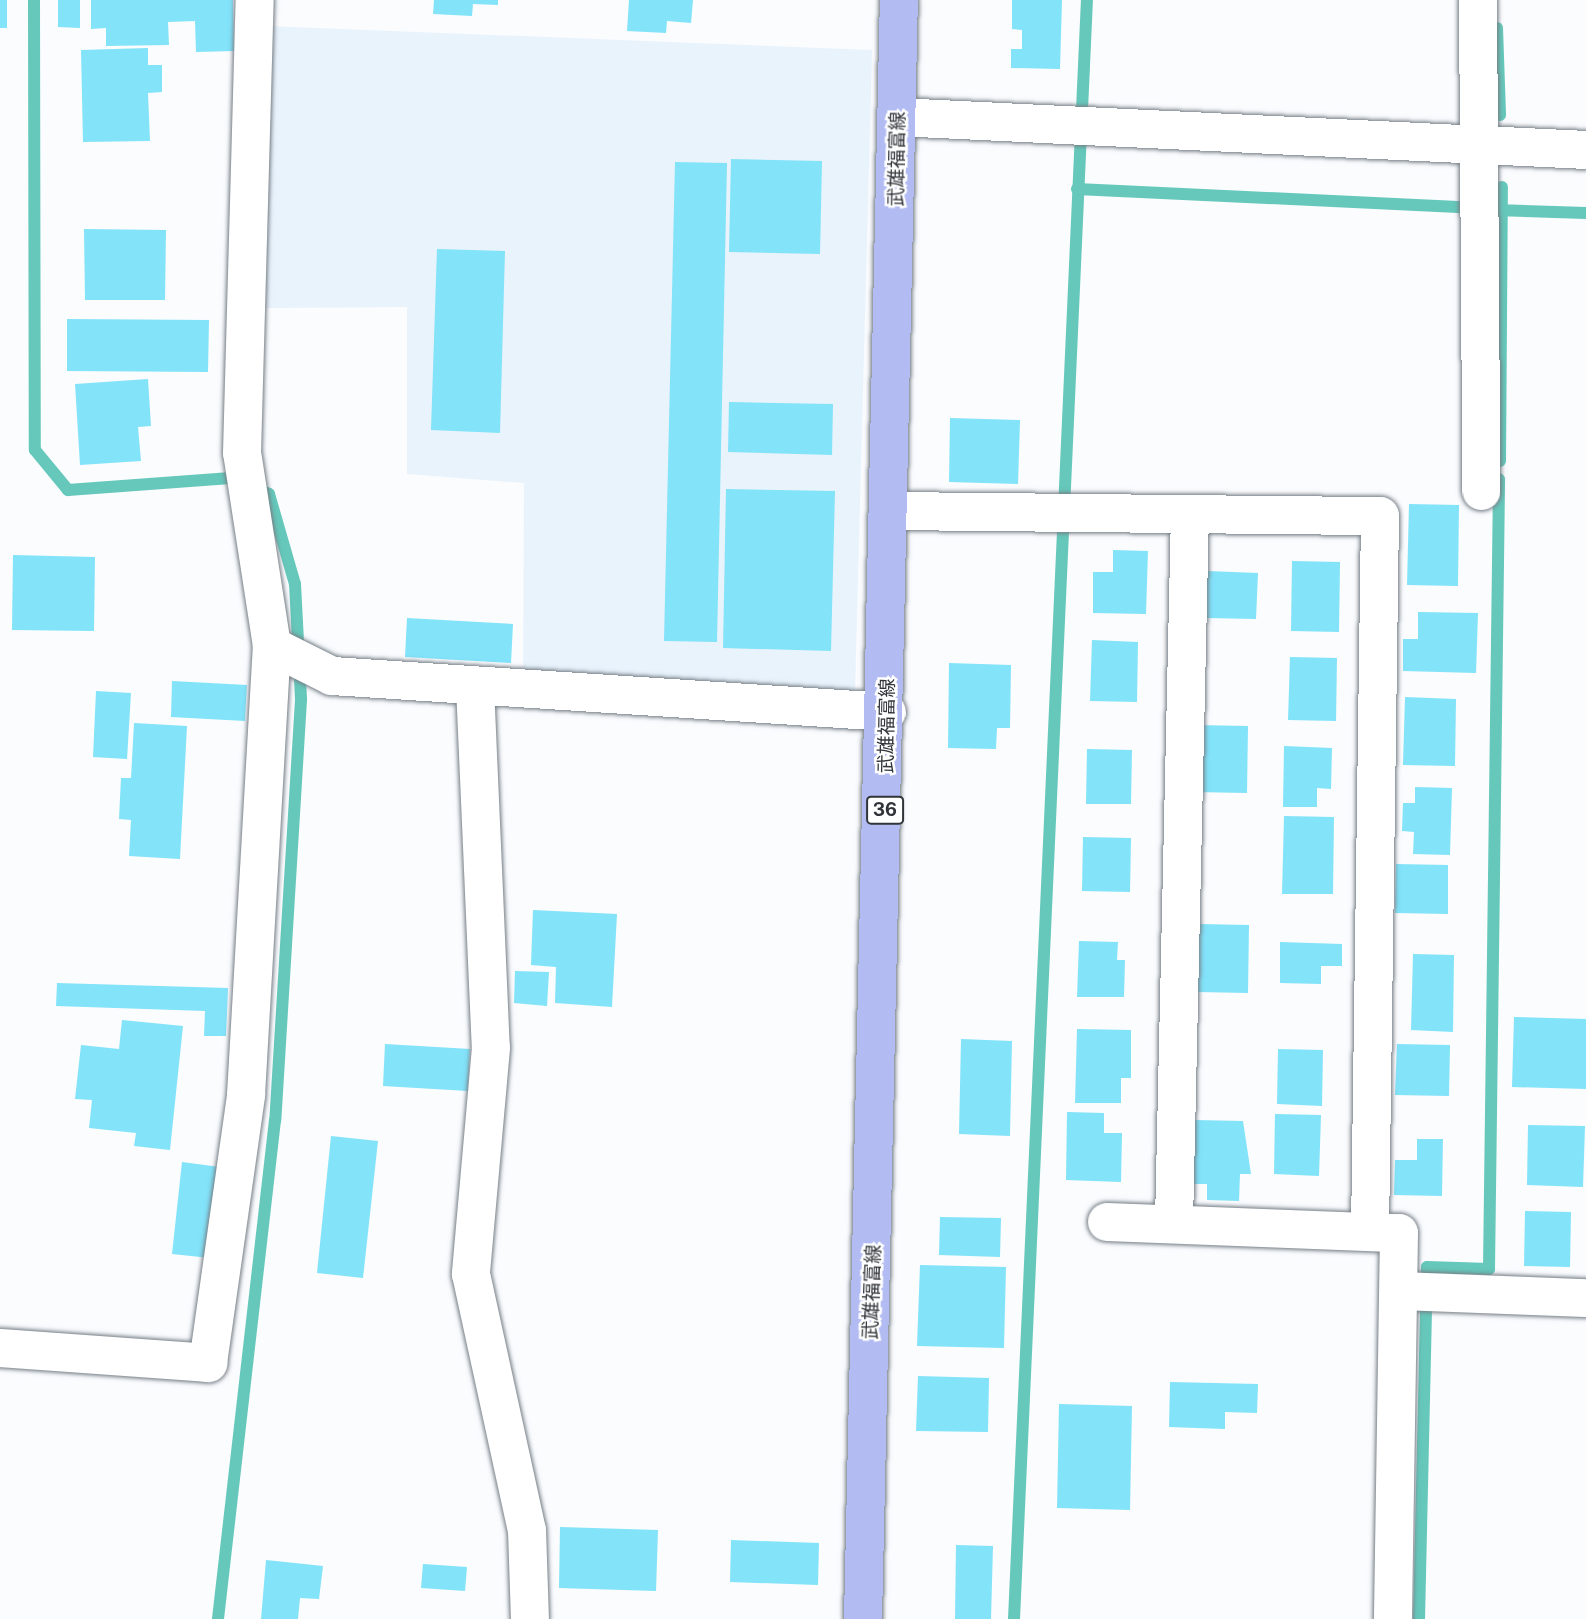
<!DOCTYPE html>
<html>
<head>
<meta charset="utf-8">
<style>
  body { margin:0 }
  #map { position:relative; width:1586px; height:1619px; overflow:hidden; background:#fafcfe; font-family:"Public Sans","Noto Sans JP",sans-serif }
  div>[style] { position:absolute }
  .built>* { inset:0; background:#e9f3fc }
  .stream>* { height:12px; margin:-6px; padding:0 6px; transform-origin:6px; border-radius:6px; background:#65c8ba }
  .building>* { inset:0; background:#82e3f9 }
  .roads { filter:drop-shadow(0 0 2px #767f87) drop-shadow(0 0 2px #767f87) }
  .street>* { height:38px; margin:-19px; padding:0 19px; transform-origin:19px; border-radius:19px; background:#fff }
  .secondary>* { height:38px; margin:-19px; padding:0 19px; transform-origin:19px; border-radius:19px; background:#fff }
  .primary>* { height:38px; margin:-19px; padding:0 19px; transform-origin:19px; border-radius:19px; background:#b3bcf2 }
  span { translate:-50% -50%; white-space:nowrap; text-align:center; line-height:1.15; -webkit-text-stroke:5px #fff; paint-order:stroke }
  .shield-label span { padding:2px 5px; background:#fff; border:2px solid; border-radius:5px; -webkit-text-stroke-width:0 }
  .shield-label { font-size:18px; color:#313539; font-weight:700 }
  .street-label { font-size:19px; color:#313539 }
</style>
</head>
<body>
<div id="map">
  <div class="built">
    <div style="clip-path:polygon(267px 26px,872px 50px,854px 730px,523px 702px,524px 483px,407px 474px,407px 307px,264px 308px)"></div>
  </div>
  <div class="stream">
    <div style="left:34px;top:0;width:450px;rotate:89.9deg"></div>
    <div style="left:35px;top:450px;width:52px;rotate:50.5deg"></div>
    <div style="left:68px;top:490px;width:163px;rotate:-4.2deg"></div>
    <div style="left:231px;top:478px;width:41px;rotate:22.8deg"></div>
    <div style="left:269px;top:494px;width:94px;rotate:73.9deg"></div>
    <div style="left:295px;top:584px;width:116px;rotate:87deg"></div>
    <div style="left:301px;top:700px;width:421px;rotate:93.5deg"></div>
    <div style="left:275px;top:1120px;width:502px;rotate:96.52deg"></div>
    <div style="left:1497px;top:28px;width:87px;rotate:88deg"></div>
    <div style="left:1077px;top:189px;width:397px;rotate:2.7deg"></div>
    <div style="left:1495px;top:210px;width:91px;rotate:1.9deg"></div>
    <div style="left:1500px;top:461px;width:274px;rotate:-89.6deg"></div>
    <div style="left:1014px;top:1619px;width:1621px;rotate:-87.42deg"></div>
    <div style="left:1419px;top:1619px;width:352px;rotate:-88.7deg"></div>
    <div style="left:1427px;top:1267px;width:62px;rotate:1.8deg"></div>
    <div style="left:1489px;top:1269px;width:790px;rotate:-89.27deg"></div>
  </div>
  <div class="building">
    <div style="clip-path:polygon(0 0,7px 0,7px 28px,0 28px)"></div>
    <div style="clip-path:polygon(58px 0,80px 0,80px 28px,58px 27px)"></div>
    <div style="clip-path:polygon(91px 0,233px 0,234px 51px,196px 52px,195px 21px,168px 22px,169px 45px,106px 46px,106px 28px,91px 29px)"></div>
    <div style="clip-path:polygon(434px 0,498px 0,498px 5px,473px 4px,472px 16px,433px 14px)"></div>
    <div style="clip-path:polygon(629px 0,693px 0,691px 23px,667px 21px,666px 33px,627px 31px)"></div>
    <div style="clip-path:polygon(1012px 0,1062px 0,1060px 69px,1011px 68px,1011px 49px,1022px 49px,1022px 30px,1012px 29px)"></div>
    <div style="clip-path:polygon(148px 48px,148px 65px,162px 65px,162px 92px,148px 93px,150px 141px,83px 142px,81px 50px)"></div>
    <div style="clip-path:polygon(731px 159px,822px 161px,820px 254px,729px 252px)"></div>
    <div style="clip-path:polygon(675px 162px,727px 163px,717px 642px,664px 641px)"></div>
    <div style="clip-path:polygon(84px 229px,166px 230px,165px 300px,85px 300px)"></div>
    <div style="clip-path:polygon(437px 249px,505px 251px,500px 433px,431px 430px)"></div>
    <div style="clip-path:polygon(67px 319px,209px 320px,208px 372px,67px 371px)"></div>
    <div style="clip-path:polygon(148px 379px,151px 426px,138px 427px,141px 461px,80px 465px,75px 384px)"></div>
    <div style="clip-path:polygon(729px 402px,833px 404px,832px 455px,728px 452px)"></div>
    <div style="clip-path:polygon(950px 418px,1020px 420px,1018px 484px,949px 482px)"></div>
    <div style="clip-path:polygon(726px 489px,835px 491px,831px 651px,723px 648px)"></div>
    <div style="clip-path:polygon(1409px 504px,1459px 505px,1458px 586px,1407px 585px)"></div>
    <div style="clip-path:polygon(1113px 550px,1148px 551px,1146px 614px,1093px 613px,1093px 572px,1113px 572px)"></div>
    <div style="clip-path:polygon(13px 555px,95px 557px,94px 631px,12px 630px)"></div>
    <div style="clip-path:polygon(1292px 561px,1340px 562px,1339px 632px,1291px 631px)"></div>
    <div style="clip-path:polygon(1207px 571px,1258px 573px,1256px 619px,1206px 618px)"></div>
    <div style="clip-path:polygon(1418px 612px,1478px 613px,1476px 673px,1403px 671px,1403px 639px,1418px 639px)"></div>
    <div style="clip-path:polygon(407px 618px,513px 624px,511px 663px,405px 657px)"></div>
    <div style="clip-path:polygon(1092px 640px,1138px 642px,1137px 702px,1090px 701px)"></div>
    <div style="clip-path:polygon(1290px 657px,1337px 658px,1336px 721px,1288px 720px)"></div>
    <div style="clip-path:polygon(949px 663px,1011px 665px,1010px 728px,997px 728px,996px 749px,948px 748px)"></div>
    <div style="clip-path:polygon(172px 681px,247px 685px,245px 721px,171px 717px)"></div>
    <div style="clip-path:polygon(96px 691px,131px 693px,127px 759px,93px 757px)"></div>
    <div style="clip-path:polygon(1405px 697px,1456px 699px,1455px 766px,1403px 765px)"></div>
    <div style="clip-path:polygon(134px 723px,187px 726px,180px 859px,129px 856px,131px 820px,119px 819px,121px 778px,131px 778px)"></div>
    <div style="clip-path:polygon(1195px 725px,1248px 726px,1247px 793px,1194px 792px)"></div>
    <div style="clip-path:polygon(1284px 746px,1332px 748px,1331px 789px,1317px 788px,1317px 807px,1283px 807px)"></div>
    <div style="clip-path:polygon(1087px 749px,1132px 750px,1131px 804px,1086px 804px)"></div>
    <div style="clip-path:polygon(1415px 787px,1452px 788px,1450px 855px,1413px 854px,1414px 832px,1402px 831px,1403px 803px,1415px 803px)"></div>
    <div style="clip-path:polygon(1284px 816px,1334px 817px,1333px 894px,1282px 894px)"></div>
    <div style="clip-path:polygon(1083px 837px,1131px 838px,1130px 892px,1082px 891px)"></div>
    <div style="clip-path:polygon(1396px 864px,1448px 865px,1448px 914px,1395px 913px)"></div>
    <div style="clip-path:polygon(533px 910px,617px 914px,612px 1007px,555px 1003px,556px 967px,531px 965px)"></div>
    <div style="clip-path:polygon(1199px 924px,1249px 925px,1248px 993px,1197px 992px)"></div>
    <div style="clip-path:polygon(1079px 941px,1118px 942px,1117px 960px,1125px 960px,1124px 997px,1077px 997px)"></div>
    <div style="clip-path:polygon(1280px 942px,1342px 944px,1342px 966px,1321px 966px,1321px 984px,1280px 983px)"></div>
    <div style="clip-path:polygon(1413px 954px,1454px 955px,1453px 1032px,1411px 1030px)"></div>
    <div style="clip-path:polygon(515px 971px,549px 972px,547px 1006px,514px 1003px)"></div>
    <div style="clip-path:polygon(57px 983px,228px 988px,226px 1036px,204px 1036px,205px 1011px,56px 1006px)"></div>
    <div style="clip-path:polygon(1514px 1017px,1586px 1019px,1586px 1089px,1512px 1087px)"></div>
    <div style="clip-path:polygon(122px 1020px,183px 1026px,170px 1150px,134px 1146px,136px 1133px,89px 1128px,92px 1100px,75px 1099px,81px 1045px,119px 1049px)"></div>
    <div style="clip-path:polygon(1077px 1029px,1131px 1030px,1131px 1078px,1121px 1078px,1121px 1103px,1075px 1103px)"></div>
    <div style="clip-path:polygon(961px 1039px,1012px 1041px,1010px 1136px,959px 1134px)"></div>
    <div style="clip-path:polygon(385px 1044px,470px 1049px,468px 1091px,383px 1086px)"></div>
    <div style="clip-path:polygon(1397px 1044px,1450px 1045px,1449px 1096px,1395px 1095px)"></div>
    <div style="clip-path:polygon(1278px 1049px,1323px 1050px,1322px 1106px,1277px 1104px)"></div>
    <div style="clip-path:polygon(1067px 1112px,1104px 1113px,1104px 1133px,1122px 1133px,1121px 1182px,1066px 1180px)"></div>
    <div style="clip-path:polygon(1275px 1114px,1321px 1115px,1319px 1176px,1274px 1174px)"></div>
    <div style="clip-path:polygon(1194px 1120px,1243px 1121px,1251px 1174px,1240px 1174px,1239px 1201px,1207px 1200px,1207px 1184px,1193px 1184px)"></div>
    <div style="clip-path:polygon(1528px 1125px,1585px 1126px,1583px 1187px,1527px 1185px)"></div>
    <div style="clip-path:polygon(331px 1136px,378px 1141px,363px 1278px,317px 1273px)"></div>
    <div style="clip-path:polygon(1417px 1139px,1443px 1139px,1442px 1196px,1394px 1195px,1395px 1160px,1417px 1160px)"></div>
    <div style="clip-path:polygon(182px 1162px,220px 1167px,210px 1258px,172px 1254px)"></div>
    <div style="clip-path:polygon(1525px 1211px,1571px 1212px,1570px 1267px,1524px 1266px)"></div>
    <div style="clip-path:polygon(940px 1217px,1001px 1218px,1000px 1257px,939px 1255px)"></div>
    <div style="clip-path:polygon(920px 1265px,1006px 1267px,1004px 1348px,917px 1346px)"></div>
    <div style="clip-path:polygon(918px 1376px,989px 1378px,988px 1432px,916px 1431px)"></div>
    <div style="clip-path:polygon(1170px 1382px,1258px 1384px,1257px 1413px,1225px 1412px,1225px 1429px,1169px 1427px)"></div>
    <div style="clip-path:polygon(1059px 1404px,1132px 1406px,1130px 1510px,1057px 1508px)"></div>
    <div style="clip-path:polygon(560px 1527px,658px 1530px,656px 1591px,559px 1588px)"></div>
    <div style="clip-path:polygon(731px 1540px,819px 1543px,818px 1585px,730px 1582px)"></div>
    <div style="clip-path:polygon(956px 1545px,993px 1546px,991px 1619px,955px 1619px)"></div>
    <div style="clip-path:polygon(266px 1560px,323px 1566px,319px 1599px,300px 1598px,298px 1619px,261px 1619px)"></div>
    <div style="clip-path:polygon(423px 1564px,467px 1567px,465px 1591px,421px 1588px)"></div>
  </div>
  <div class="roads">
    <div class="street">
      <div style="left:1478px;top:0;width:491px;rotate:89.6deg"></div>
      <div style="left:891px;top:511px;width:489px;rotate:0.6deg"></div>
      <div style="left:1380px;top:516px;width:716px;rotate:90.8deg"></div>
      <div style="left:272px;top:646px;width:67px;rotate:26.6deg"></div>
      <div style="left:332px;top:676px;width:556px;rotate:3.71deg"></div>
      <div style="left:475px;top:686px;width:362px;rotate:87.5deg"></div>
      <div style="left:491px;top:1048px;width:227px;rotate:95.1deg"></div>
      <div style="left:471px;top:1274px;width:262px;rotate:77.7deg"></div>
      <div style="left:527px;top:1530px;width:89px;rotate:88.1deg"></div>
      <div style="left:1107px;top:1222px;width:292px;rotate:2.2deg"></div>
      <div style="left:1399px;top:1233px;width:386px;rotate:90.9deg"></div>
      <div style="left:1174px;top:1223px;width:709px;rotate:-88.71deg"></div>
      <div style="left:1400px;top:1291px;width:186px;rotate:2.2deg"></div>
      <div style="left:0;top:1348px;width:209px;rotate:4.1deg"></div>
      <div style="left:208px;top:1363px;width:271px;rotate:-81.9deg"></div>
      <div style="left:246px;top:1095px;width:450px;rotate:-86.7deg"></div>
      <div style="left:272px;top:646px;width:195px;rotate:-98.8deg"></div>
      <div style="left:242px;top:453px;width:453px;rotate:-88.4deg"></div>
    </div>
    <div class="secondary">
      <div style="left:897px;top:117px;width:690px;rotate:2.74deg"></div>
    </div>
    <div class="primary">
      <div style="left:863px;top:1619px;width:1619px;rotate:-88.73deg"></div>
    </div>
  </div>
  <div class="shield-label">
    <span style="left:885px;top:810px">36</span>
  </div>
  <div class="street-label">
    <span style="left:897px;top:159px;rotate:-89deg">武雄福富線</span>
    <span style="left:887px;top:726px;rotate:-89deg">武雄福富線</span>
    <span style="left:872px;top:1292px;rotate:-88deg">武雄福富線</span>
  </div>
</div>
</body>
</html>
